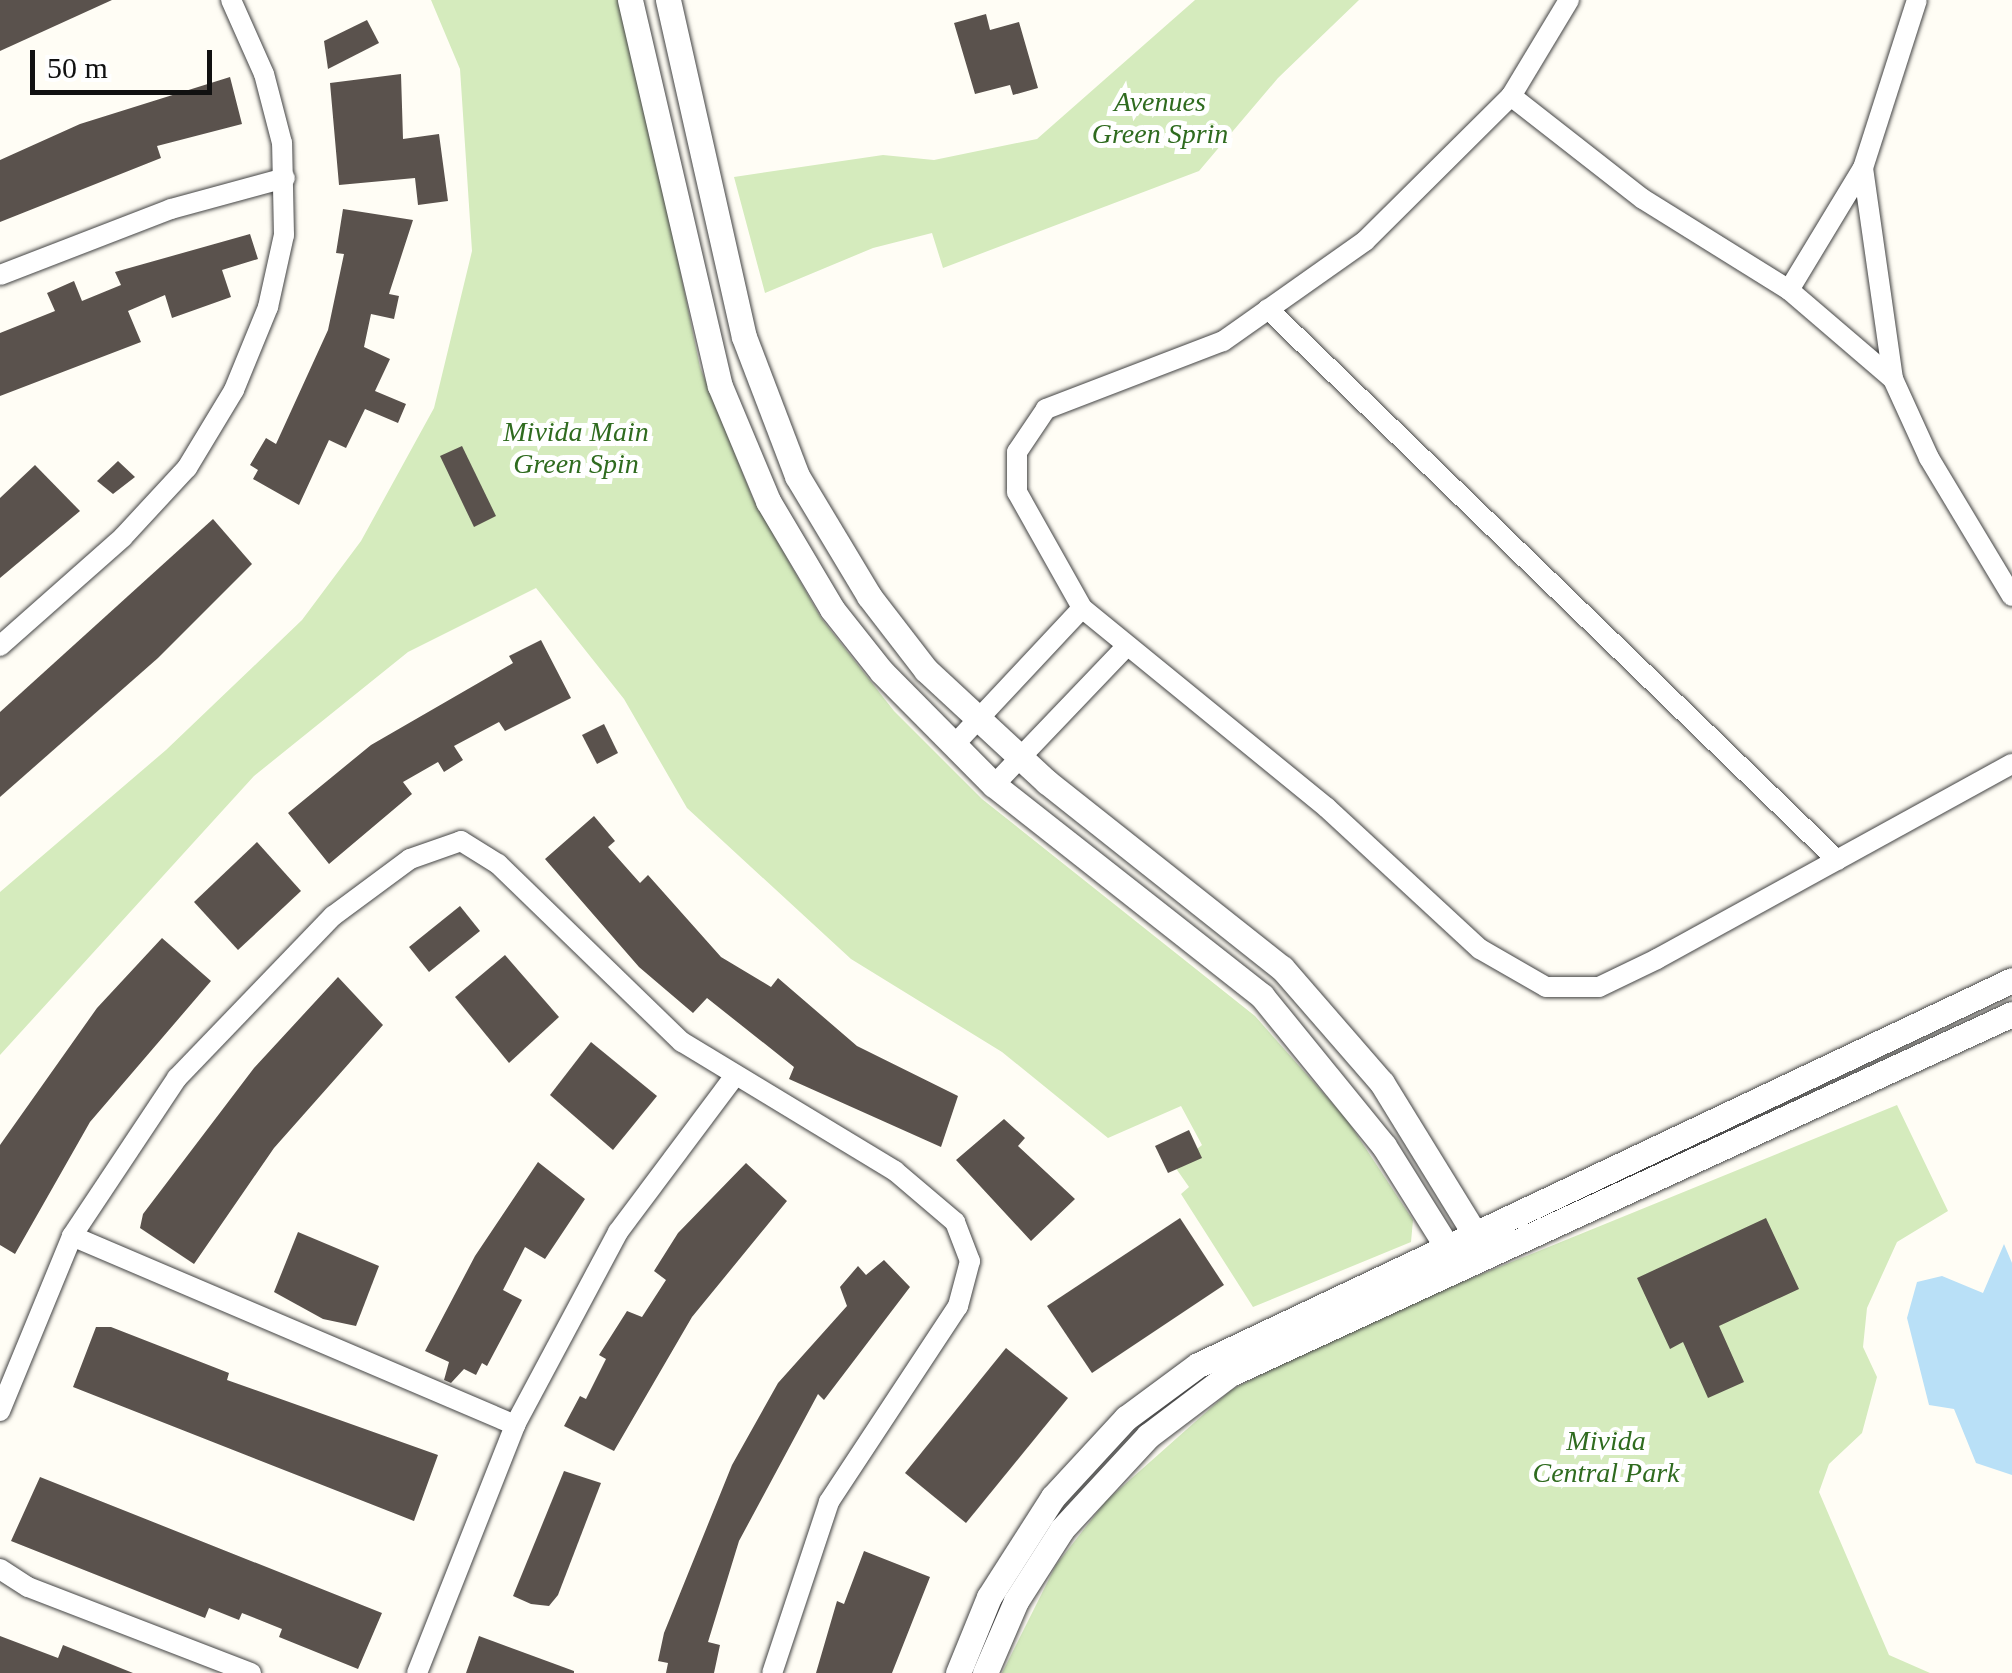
<!DOCTYPE html>
<html>
<head>
<meta charset="utf-8">
<style>
  body { margin:0 }
  #map { position:relative; width:2012px; height:1673px; overflow:hidden; background:#fffdf5; font-family:"Times New Roman",serif }
  div>[style] { position:absolute }
  .green>* { inset:0; background:#d5ebbd }
  .water>* { inset:0; background:#b9e0f7 }
  .building>* { inset:0; background:#5a524d }
  .roads { filter:drop-shadow(0 0 2px #444) drop-shadow(0 0 2px #444) }
  .minor>* { height:20px; margin:-10px; padding:0 10px; transform-origin:10px; border-radius:10px; background:#fff }
  .tertiary>* { height:25px; margin:-12.5px; padding:0 12.5px; transform-origin:12.5px; border-radius:12.5px; background:#fff }
  span { translate:-50% -50%; white-space:nowrap; text-align:center; line-height:1.15; -webkit-text-stroke:10px #fff; paint-order:stroke }
  .park-label { font-size:28px; color:#2f6b1f; font-style:italic }
  .scale { position:absolute; left:30px; top:50px; width:182px; height:45px; box-sizing:border-box; border:5px solid #111; border-top:0; padding-left:12px; font-size:30px; line-height:35px; white-space:nowrap; color:#111; -webkit-text-stroke:8px #fff; paint-order:stroke }
</style>
</head>
<body>
<div id="map">
  <div class="green">
    <div style="clip-path:polygon(431px 0,618px 0,632px 38px,700px 367px,753px 499px,821px 618px,894px 711px,982px 799px,1255px 1016px,1347px 1120px,1413px 1220px,1411px 1242px,1253px 1307px,1181px 1194px,1189px 1187px,1175px 1167px,1202px 1145px,1181px 1106px,1108px 1138px,1002px 1052px,851px 959px,687px 808px,624px 699px,536px 588px,408px 652px,254px 776px,0 1055px,0 892px,166px 750px,302px 620px,361px 541px,434px 408px,472px 251px,460px 69px)"></div>
    <div style="clip-path:polygon(1195px 0,1359px 0,1278px 78px,1199px 171px,943px 268px,932px 233px,873px 248px,765px 293px,734px 177px,883px 155px,934px 160px,1037px 139px)"></div>
    <div style="clip-path:polygon(1897px 1105px,1948px 1211px,1897px 1242px,1867px 1308px,1863px 1347px,1877px 1377px,1862px 1433px,1829px 1464px,1819px 1492px,1889px 1655px,1930px 1673px,1002px 1673px,1056px 1565px,1106px 1501px,1231px 1390px,1369px 1320px)"></div>
  </div>
  <div class="water">
    <div style="clip-path:polygon(2004px 1244px,2012px 1263px,2012px 1475px,1976px 1463px,1954px 1409px,1929px 1405px,1907px 1318px,1917px 1282px,1942px 1276px,1983px 1293px)"></div>
  </div>
  <div class="building">
    <div style="clip-path:polygon(0 0,112px 0,0 51px)"></div>
    <div style="clip-path:polygon(986px 14px,990px 30px,1019px 22px,1038px 88px,1013px 95px,1010px 85px,975px 94px,954px 23px)"></div>
    <div style="clip-path:polygon(367px 20px,379px 43px,328px 69px,324px 41px)"></div>
    <div style="clip-path:polygon(401px 74px,403px 139px,439px 134px,448px 201px,418px 205px,415px 178px,339px 185px,330px 83px)"></div>
    <div style="clip-path:polygon(230px 77px,242px 124px,157px 146px,161px 158px,0 222px,0 160px,80px 124px)"></div>
    <div style="clip-path:polygon(343px 209px,413px 220px,389px 294px,399px 296px,394px 319px,371px 314px,364px 347px,390px 359px,375px 391px,406px 404px,398px 423px,365px 409px,346px 448px,329px 440px,299px 505px,253px 479px,258px 470px,250px 465px,266px 438px,276px 444px,328px 330px,344px 254px,336px 253px)"></div>
    <div style="clip-path:polygon(250px 234px,258px 259px,222px 270px,231px 297px,172px 318px,165px 295px,128px 311px,141px 342px,0 396px,0 333px,55px 311px,47px 293px,74px 281px,82px 301px,121px 285px,115px 272px)"></div>
    <div style="clip-path:polygon(462px 446px,496px 516px,474px 527px,440px 456px)"></div>
    <div style="clip-path:polygon(118px 461px,135px 477px,113px 494px,97px 481px)"></div>
    <div style="clip-path:polygon(35px 465px,80px 511px,0 578px,0 498px)"></div>
    <div style="clip-path:polygon(213px 519px,252px 564px,158px 658px,0 797px,0 712px)"></div>
    <div style="clip-path:polygon(541px 640px,571px 698px,505px 731px,499px 722px,454px 746px,463px 760px,444px 772px,438px 762px,403px 782px,412px 794px,329px 864px,288px 813px,371px 745px,513px 663px,509px 656px)"></div>
    <div style="clip-path:polygon(604px 724px,618px 753px,597px 764px,582px 735px)"></div>
    <div style="clip-path:polygon(594px 816px,615px 841px,608px 847px,640px 883px,648px 875px,721px 957px,771px 987px,778px 978px,857px 1046px,958px 1096px,941px 1147px,789px 1079px,794px 1067px,707px 998px,693px 1013px,639px 967px,545px 859px)"></div>
    <div style="clip-path:polygon(257px 842px,301px 891px,238px 950px,194px 902px)"></div>
    <div style="clip-path:polygon(460px 906px,480px 931px,429px 972px,409px 947px)"></div>
    <div style="clip-path:polygon(162px 938px,211px 981px,90px 1122px,15px 1254px,0 1245px,0 1145px,97px 1008px)"></div>
    <div style="clip-path:polygon(505px 955px,559px 1017px,509px 1063px,455px 997px)"></div>
    <div style="clip-path:polygon(338px 977px,383px 1025px,274px 1148px,194px 1264px,140px 1228px,143px 1214px,254px 1068px)"></div>
    <div style="clip-path:polygon(591px 1042px,657px 1096px,613px 1150px,550px 1095px)"></div>
    <div style="clip-path:polygon(1004px 1119px,1025px 1138px,1018px 1146px,1075px 1199px,1031px 1241px,956px 1160px)"></div>
    <div style="clip-path:polygon(1189px 1130px,1202px 1158px,1168px 1173px,1155px 1146px)"></div>
    <div style="clip-path:polygon(538px 1162px,585px 1199px,545px 1259px,525px 1247px,503px 1290px,522px 1300px,487px 1366px,482px 1363px,476px 1375px,464px 1369px,451px 1383px,444px 1380px,449px 1362px,425px 1351px,475px 1256px)"></div>
    <div style="clip-path:polygon(746px 1163px,787px 1201px,692px 1317px,614px 1451px,564px 1426px,580px 1396px,586px 1399px,606px 1359px,599px 1355px,627px 1311px,642px 1317px,666px 1280px,654px 1271px,678px 1233px)"></div>
    <div style="clip-path:polygon(1180px 1218px,1224px 1285px,1092px 1373px,1047px 1306px)"></div>
    <div style="clip-path:polygon(1766px 1218px,1799px 1289px,1719px 1326px,1744px 1382px,1708px 1398px,1683px 1342px,1670px 1349px,1637px 1278px)"></div>
    <div style="clip-path:polygon(298px 1232px,379px 1266px,356px 1326px,323px 1319px,274px 1292px)"></div>
    <div style="clip-path:polygon(884px 1260px,910px 1287px,824px 1400px,818px 1394px,739px 1541px,708px 1642px,720px 1645px,714px 1673px,666px 1673px,668px 1663px,658px 1661px,664px 1633px,732px 1465px,778px 1383px,847px 1306px,840px 1287px,858px 1266px,866px 1275px)"></div>
    <div style="clip-path:polygon(96px 1327px,111px 1327px,229px 1373px,227px 1380px,438px 1455px,414px 1521px,73px 1387px)"></div>
    <div style="clip-path:polygon(1006px 1348px,1068px 1398px,966px 1523px,905px 1473px)"></div>
    <div style="clip-path:polygon(564px 1471px,601px 1483px,558px 1595px,549px 1606px,531px 1604px,513px 1596px)"></div>
    <div style="clip-path:polygon(40px 1477px,382px 1613px,358px 1669px,279px 1637px,282px 1629px,242px 1613px,239px 1620px,209px 1608px,205px 1618px,11px 1541px)"></div>
    <div style="clip-path:polygon(864px 1551px,930px 1577px,892px 1673px,816px 1673px,837px 1601px,844px 1604px)"></div>
    <div style="clip-path:polygon(0 1636px,58px 1658px,63px 1645px,133px 1673px,0 1673px)"></div>
    <div style="clip-path:polygon(479px 1636px,574px 1671px,574px 1673px,466px 1673px)"></div>
  </div>
  <div class="roads">
    <div class="minor">
      <div style="left:1569px;top:0;width:112px;rotate:121.1deg"></div>
      <div style="left:1511px;top:96px;width:206px;rotate:135.2deg"></div>
      <div style="left:1365px;top:241px;width:174px;rotate:144.8deg"></div>
      <div style="left:1223px;top:341px;width:190px;rotate:159deg"></div>
      <div style="left:1046px;top:409px;width:52px;rotate:124deg"></div>
      <div style="left:1017px;top:452px;width:40px;rotate:90deg"></div>
      <div style="left:1017px;top:492px;width:133px;rotate:60.7deg"></div>
      <div style="left:1082px;top:608px;width:316px;rotate:39.2deg"></div>
      <div style="left:1327px;top:808px;width:208px;rotate:42.7deg"></div>
      <div style="left:1480px;top:949px;width:76px;rotate:29.9deg"></div>
      <div style="left:1546px;top:987px;width:53px"></div>
      <div style="left:1599px;top:987px;width:64px;rotate:-25.8deg"></div>
      <div style="left:1657px;top:959px;width:405px;rotate:-28.8deg"></div>
      <div style="left:1511px;top:96px;width:167px;rotate:38deg"></div>
      <div style="left:1643px;top:199px;width:172px;rotate:31.9deg"></div>
      <div style="left:1789px;top:290px;width:137px;rotate:40.6deg"></div>
      <div style="left:1893px;top:379px;width:87px;rotate:65.5deg"></div>
      <div style="left:1929px;top:458px;width:161px;rotate:59deg"></div>
      <div style="left:1863px;top:168px;width:213px;rotate:81.9deg"></div>
      <div style="left:0;top:275px;width:183px;rotate:-21.1deg"></div>
      <div style="left:171px;top:209px;width:118px;rotate:-15.2deg"></div>
      <div style="left:1789px;top:290px;width:143px;rotate:-58.8deg"></div>
      <div style="left:1863px;top:168px;width:176px;rotate:-72.2deg"></div>
      <div style="left:1268px;top:309px;width:792px;rotate:44.08deg"></div>
      <div style="left:0;top:646px;width:164px;rotate:-41.5deg"></div>
      <div style="left:123px;top:537px;width:94px;rotate:-47.2deg"></div>
      <div style="left:187px;top:468px;width:91px;rotate:-58.9deg"></div>
      <div style="left:234px;top:390px;width:90px;rotate:-67.7deg"></div>
      <div style="left:268px;top:307px;width:74px;rotate:-77.5deg"></div>
      <div style="left:284px;top:235px;width:92px;rotate:-91.2deg"></div>
      <div style="left:282px;top:143px;width:71px;rotate:-104.6deg"></div>
      <div style="left:264px;top:74px;width:81px;rotate:-114deg"></div>
      <div style="left:954px;top:745px;width:187px;rotate:-46.9deg"></div>
      <div style="left:994px;top:785px;width:190px;rotate:-46.3deg"></div>
      <div style="left:72px;top:1236px;width:482px;rotate:23.1deg"></div>
      <div style="left:0;top:1411px;width:189px;rotate:-67.6deg"></div>
      <div style="left:72px;top:1236px;width:190px;rotate:-56.4deg"></div>
      <div style="left:177px;top:1078px;width:225px;rotate:-46.1deg"></div>
      <div style="left:333px;top:916px;width:96px;rotate:-36.5deg"></div>
      <div style="left:410px;top:859px;width:54px;rotate:-19.4deg"></div>
      <div style="left:461px;top:841px;width:44px;rotate:31.9deg"></div>
      <div style="left:498px;top:864px;width:256px;rotate:44.1deg"></div>
      <div style="left:682px;top:1042px;width:249px;rotate:31.2deg"></div>
      <div style="left:895px;top:1171px;width:79px;rotate:40.4deg"></div>
      <div style="left:955px;top:1222px;width:42px;rotate:69deg"></div>
      <div style="left:970px;top:1261px;width:47px;rotate:104.9deg"></div>
      <div style="left:958px;top:1306px;width:235px;rotate:123.4deg"></div>
      <div style="left:829px;top:1502px;width:180px;rotate:108.4deg"></div>
      <div style="left:0;top:1569px;width:33px;rotate:33deg"></div>
      <div style="left:28px;top:1587px;width:239px;rotate:21.1deg"></div>
      <div style="left:417px;top:1673px;width:267px;rotate:-68.4deg"></div>
      <div style="left:515px;top:1425px;width:219px;rotate:-61.9deg"></div>
      <div style="left:618px;top:1232px;width:192px;rotate:-53.2deg"></div>
    </div>
    <div class="tertiary">
      <div style="left:630px;top:0;width:396px;rotate:76.9deg"></div>
      <div style="left:720px;top:386px;width:125px;rotate:67.3deg"></div>
      <div style="left:768px;top:501px;width:126px;rotate:59.3deg"></div>
      <div style="left:832px;top:609px;width:80px;rotate:51.6deg"></div>
      <div style="left:882px;top:672px;width:159px;rotate:45.3deg"></div>
      <div style="left:994px;top:785px;width:341px;rotate:38.2deg"></div>
      <div style="left:1262px;top:996px;width:193px;rotate:50.9deg"></div>
      <div style="left:1384px;top:1146px;width:142px;rotate:58deg"></div>
      <div style="left:668px;top:0;width:345px;rotate:77.3deg"></div>
      <div style="left:744px;top:337px;width:149px;rotate:69.1deg"></div>
      <div style="left:797px;top:476px;width:140px;rotate:59deg"></div>
      <div style="left:869px;top:596px;width:93px;rotate:52.4deg"></div>
      <div style="left:926px;top:670px;width:165px;rotate:42.8deg"></div>
      <div style="left:1047px;top:782px;width:300px;rotate:38.4deg"></div>
      <div style="left:1282px;top:968px;width:152px;rotate:49deg"></div>
      <div style="left:1382px;top:1083px;width:201px;rotate:58.4deg"></div>
      <div style="left:958px;top:1673px;width:82px;rotate:-67.8deg"></div>
      <div style="left:989px;top:1597px;width:119px;rotate:-57.4deg"></div>
      <div style="left:1053px;top:1497px;width:108px;rotate:-47.3deg"></div>
      <div style="left:1126px;top:1418px;width:89px;rotate:-36.4deg"></div>
      <div style="left:1198px;top:1365px;width:900px;rotate:-25.31deg"></div>
      <div style="left:985px;top:1673px;width:78px;rotate:-66.7deg"></div>
      <div style="left:1016px;top:1601px;width:85px;rotate:-57.4deg"></div>
      <div style="left:1062px;top:1529px;width:127px;rotate:-47.2deg"></div>
      <div style="left:1148px;top:1436px;width:103px;rotate:-37.1deg"></div>
      <div style="left:1230px;top:1374px;width:861px;rotate:-24.72deg"></div>
    </div>
  </div>
  <div class="park-label">
    <span style="left:1160px;top:118px">Avenues<br>Green Sprin</span>
    <span style="left:576px;top:448px">Mivida Main<br>Green Spin</span>
    <span style="left:1606px;top:1457px">Mivida<br>Central Park</span>
  </div>
  <div class="scale">50 m</div>
</div>
</body>
</html>
